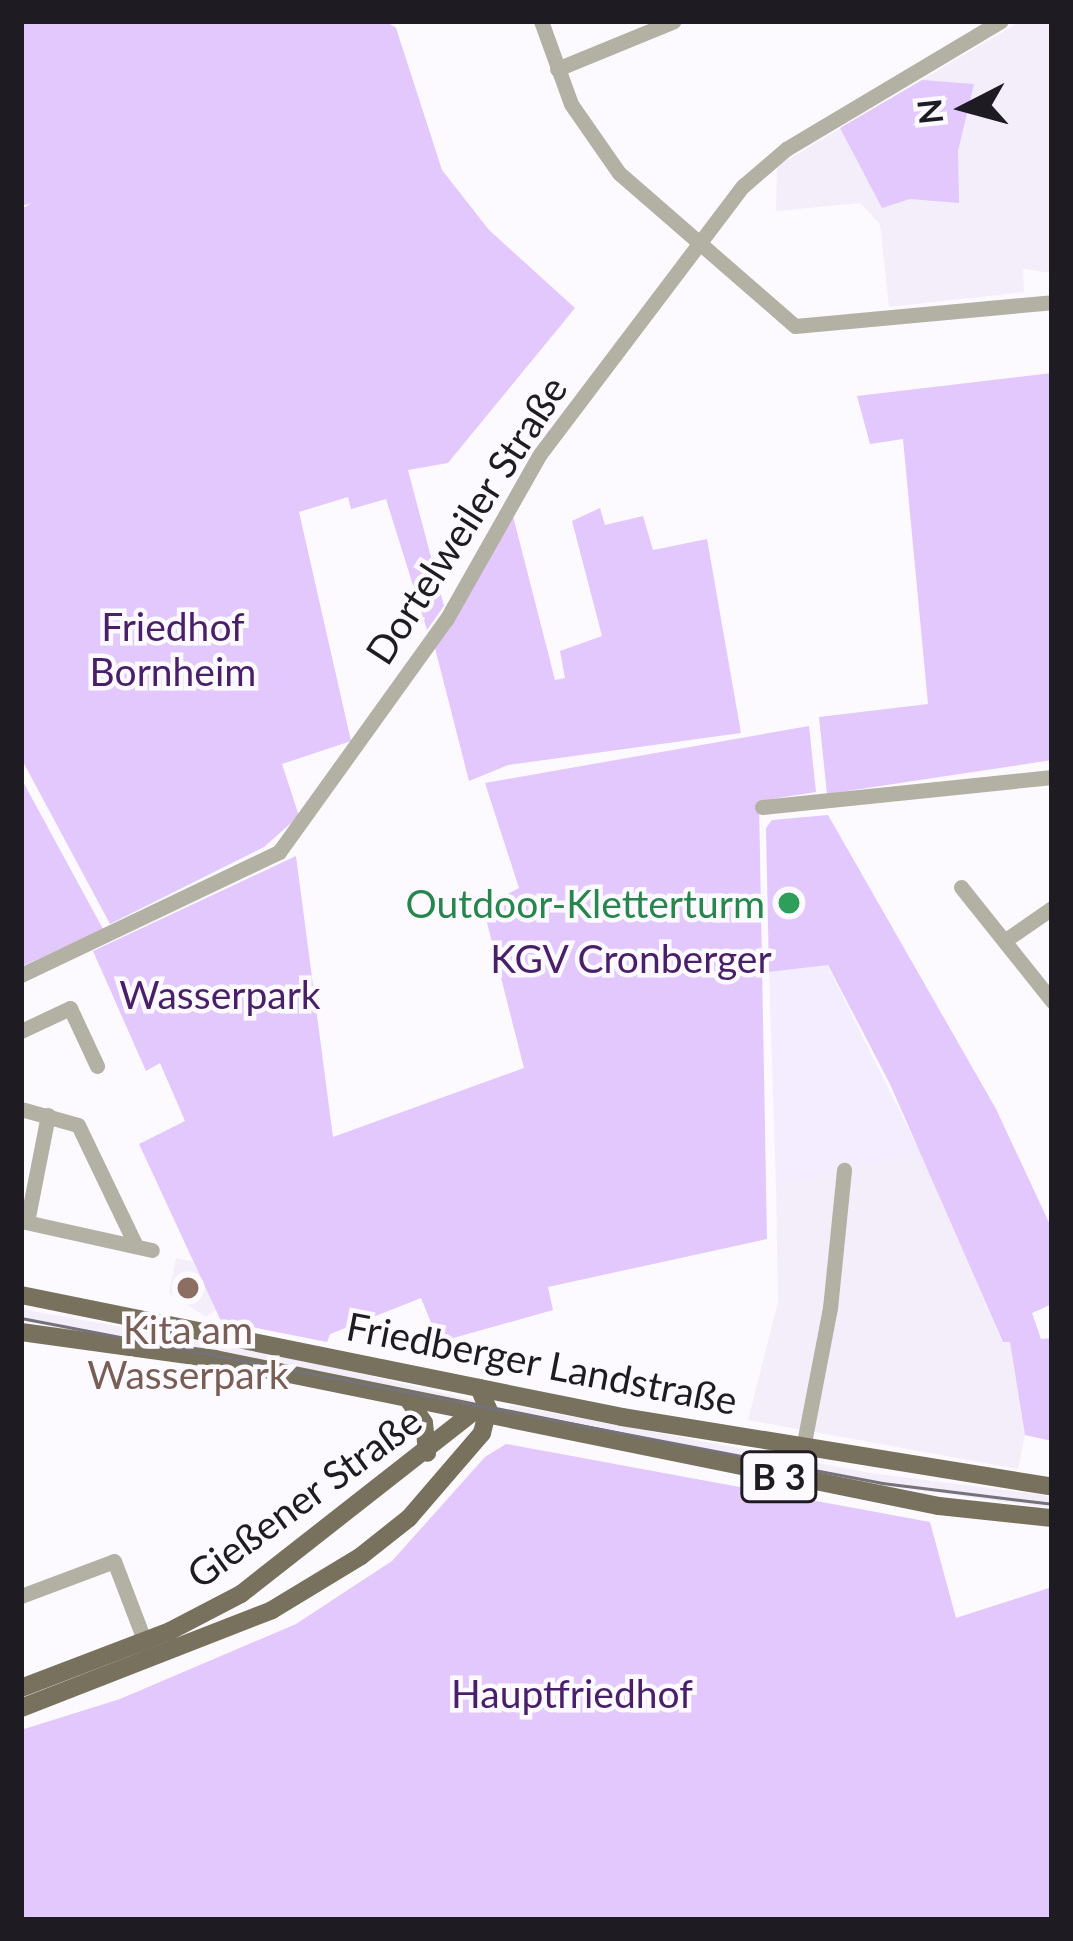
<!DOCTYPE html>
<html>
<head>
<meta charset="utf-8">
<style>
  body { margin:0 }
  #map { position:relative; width:1073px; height:1941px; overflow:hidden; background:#fcfaff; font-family:Lato,sans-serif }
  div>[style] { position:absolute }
  .built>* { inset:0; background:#f4eefb }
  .industrial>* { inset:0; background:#f4edff }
  .green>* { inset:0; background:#e2c8fc }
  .minor>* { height:15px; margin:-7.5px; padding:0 7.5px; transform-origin:7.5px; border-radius:7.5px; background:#b3b0a4 }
  .major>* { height:18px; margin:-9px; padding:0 9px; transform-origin:9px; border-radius:9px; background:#78715d }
  .tram>* { height:3px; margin:-1.5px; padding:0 1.5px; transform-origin:1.5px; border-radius:1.5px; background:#757279 }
  .dots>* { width:33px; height:33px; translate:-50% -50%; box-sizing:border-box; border:6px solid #fcfaff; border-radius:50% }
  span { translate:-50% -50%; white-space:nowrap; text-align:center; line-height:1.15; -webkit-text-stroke:9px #fcfaff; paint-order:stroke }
  .shield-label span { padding:3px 9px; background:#fcfaff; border:3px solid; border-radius:9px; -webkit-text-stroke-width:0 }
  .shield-label { font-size:36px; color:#1f1b23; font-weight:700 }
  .street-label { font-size:39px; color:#1f1b23 }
  .park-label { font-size:39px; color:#491f69 }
  .leisure-label { font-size:39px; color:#27864d }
  .right { translate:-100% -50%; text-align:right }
  .education-label { font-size:39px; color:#785e54 }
  .frame { position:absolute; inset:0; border:24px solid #1f1b23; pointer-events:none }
  .north { position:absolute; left:905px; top:48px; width:120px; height:120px; -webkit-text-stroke:9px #fcfaff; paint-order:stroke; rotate:264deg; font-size:33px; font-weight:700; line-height:48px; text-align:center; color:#1f1b23 }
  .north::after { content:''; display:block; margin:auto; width:42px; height:54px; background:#1f1b23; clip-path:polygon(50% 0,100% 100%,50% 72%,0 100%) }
</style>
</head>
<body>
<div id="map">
  <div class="built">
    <div style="clip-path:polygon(1052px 22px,1052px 273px,1023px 269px,1024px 292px,889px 307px,880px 224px,860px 203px,776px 211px,777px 166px,1016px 24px)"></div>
    <div style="clip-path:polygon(920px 1152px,1002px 1341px,1010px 1341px,1025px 1435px,1018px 1469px,748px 1420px,778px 1302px,776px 1186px)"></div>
    <div style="clip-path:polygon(176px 1258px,193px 1262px,216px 1310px,206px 1317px,169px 1293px)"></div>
    <div style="clip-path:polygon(21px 1309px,289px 1357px,477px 1401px,469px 1406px,21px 1321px)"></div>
    <div style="clip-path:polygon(510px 1405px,871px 1473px,1052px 1496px,1052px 1508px,870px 1484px,508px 1415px)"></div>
  </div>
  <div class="industrial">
    <div style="clip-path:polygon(827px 965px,920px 1152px,776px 1186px,769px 972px)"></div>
  </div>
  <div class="green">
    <div style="clip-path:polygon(21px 21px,385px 21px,396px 28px,442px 170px,489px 230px,575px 308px,448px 463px,408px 470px,444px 606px,427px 630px,386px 499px,351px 509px,348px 497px,299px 512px,351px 741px,282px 764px,299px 816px,264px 847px,110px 924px,21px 758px,21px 209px,32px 203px,21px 206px)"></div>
    <div style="clip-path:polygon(922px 80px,974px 84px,958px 151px,959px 203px,910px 199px,882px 208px,840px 128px)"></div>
    <div style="clip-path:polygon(1052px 373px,1052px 760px,827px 794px,819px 717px,928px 704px,903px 439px,870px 444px,857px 396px)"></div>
    <div style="clip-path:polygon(600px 508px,605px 525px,643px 516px,653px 550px,707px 539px,741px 733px,508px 765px,469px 781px,435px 648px,513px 516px,555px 680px,565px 678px,560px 651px,602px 636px,572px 521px)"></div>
    <div style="clip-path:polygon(809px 726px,816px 792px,759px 801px,767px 1239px,548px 1287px,553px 1310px,439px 1342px,421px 1298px,330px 1334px,327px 1342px,221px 1321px,139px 1144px,185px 1121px,160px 1063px,146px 1071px,93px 951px,296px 856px,333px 1137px,524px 1068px,483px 907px,519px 888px,485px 783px)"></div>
    <div style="clip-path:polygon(21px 778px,103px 929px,21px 967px)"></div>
    <div style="clip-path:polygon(828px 815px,996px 1109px,1052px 1229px,1052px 1304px,1032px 1313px,1041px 1339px,1052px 1338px,1052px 1441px,1025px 1435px,1010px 1342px,1003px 1342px,890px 1084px,828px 965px,769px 972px,766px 828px,772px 820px)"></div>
    <div style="clip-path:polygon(506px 1444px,930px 1522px,956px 1618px,1052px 1587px,1052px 1920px,21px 1920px,21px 1730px,120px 1699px,296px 1624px,392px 1561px,485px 1457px)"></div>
  </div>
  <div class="minor">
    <div style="left:541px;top:21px;width:88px;rotate:70.1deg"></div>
    <div style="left:571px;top:104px;width:84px;rotate:55.2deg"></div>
    <div style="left:619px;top:173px;width:233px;rotate:41deg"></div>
    <div style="left:795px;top:326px;width:258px;rotate:-5.3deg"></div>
    <div style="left:557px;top:69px;width:126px;rotate:-22.3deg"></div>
    <div style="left:762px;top:807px;width:292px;rotate:-5.9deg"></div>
    <div style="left:961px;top:887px;width:146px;rotate:51.4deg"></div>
    <div style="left:1007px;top:939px;width:55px;rotate:-34.6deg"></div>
    <div style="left:21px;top:975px;width:286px;rotate:-25.5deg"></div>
    <div style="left:279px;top:852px;width:286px;rotate:-54.3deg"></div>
    <div style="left:446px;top:620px;width:191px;rotate:-60.5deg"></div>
    <div style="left:540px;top:454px;width:336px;rotate:-52.9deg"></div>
    <div style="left:743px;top:186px;width:57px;rotate:-40.7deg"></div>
    <div style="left:786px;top:149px;width:250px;rotate:-30.8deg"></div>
    <div style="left:21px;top:1031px;width:54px;rotate:-25.1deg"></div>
    <div style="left:70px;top:1008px;width:64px;rotate:65deg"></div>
    <div style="left:21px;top:1109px;width:59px;rotate:15.7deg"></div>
    <div style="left:78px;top:1125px;width:134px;rotate:64.4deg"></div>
    <div style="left:21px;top:1221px;width:134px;rotate:12.5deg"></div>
    <div style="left:27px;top:1222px;width:109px;rotate:-78.9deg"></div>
    <div style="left:803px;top:1448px;width:143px;rotate:-79.1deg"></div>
    <div style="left:830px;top:1308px;width:139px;rotate:-84.2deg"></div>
    <div style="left:21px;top:1596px;width:99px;rotate:-20.6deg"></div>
    <div style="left:114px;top:1561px;width:95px;rotate:69.1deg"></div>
  </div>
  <div class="major">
    <div style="left:21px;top:1295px;width:613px;rotate:11.47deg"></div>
    <div style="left:622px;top:1417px;width:436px;rotate:9.2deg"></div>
    <div style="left:21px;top:1332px;width:196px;rotate:7.9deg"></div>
    <div style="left:215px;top:1359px;width:739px;rotate:11.48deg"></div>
    <div style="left:939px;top:1506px;width:114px;rotate:6.1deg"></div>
    <div style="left:410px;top:1402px;width:25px;rotate:56deg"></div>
    <div style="left:424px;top:1423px;width:30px;rotate:84deg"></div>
    <div style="left:21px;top:1688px;width:160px;rotate:-20.9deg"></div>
    <div style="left:170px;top:1631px;width:80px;rotate:-27.5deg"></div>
    <div style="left:241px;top:1594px;width:293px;rotate:-38.1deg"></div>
    <div style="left:21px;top:1708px;width:269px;rotate:-21.3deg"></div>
    <div style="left:272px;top:1610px;width:104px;rotate:-31.2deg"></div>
    <div style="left:361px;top:1556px;width:61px;rotate:-38.4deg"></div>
    <div style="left:409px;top:1518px;width:112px;rotate:-49.3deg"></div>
    <div style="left:482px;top:1433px;width:25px;rotate:-76deg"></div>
    <div style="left:488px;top:1409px;width:23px;rotate:-113deg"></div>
  </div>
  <div class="tram">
    <div style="left:21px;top:1318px;width:877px;rotate:10.85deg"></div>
    <div style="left:882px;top:1483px;width:171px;rotate:7deg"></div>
  </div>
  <div class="dots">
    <div style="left:789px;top:903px;background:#2e9e5b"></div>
    <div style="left:188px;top:1288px;background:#8d6e63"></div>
  </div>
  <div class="shield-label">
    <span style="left:779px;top:1477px">B 3</span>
  </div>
  <div class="street-label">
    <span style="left:466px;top:520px;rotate:-57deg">Dortelweiler Straße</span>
    <span style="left:542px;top:1363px;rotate:11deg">Friedberger Landstraße</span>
    <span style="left:304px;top:1497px;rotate:-36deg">Gießener Straße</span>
  </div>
  <div class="park-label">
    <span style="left:173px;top:649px">Friedhof<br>Bornheim</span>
    <span style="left:631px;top:958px">KGV Cronberger</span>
    <span style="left:220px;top:994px">Wasserpark</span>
    <span style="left:572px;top:1693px">Hauptfriedhof</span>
  </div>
  <div class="leisure-label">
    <span class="right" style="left:765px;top:903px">Outdoor-Kletterturm</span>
  </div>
  <div class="education-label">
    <span style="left:188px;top:1352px">Kita am<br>Wasserpark</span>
  </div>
  <div class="frame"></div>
  <div class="north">N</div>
</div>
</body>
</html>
